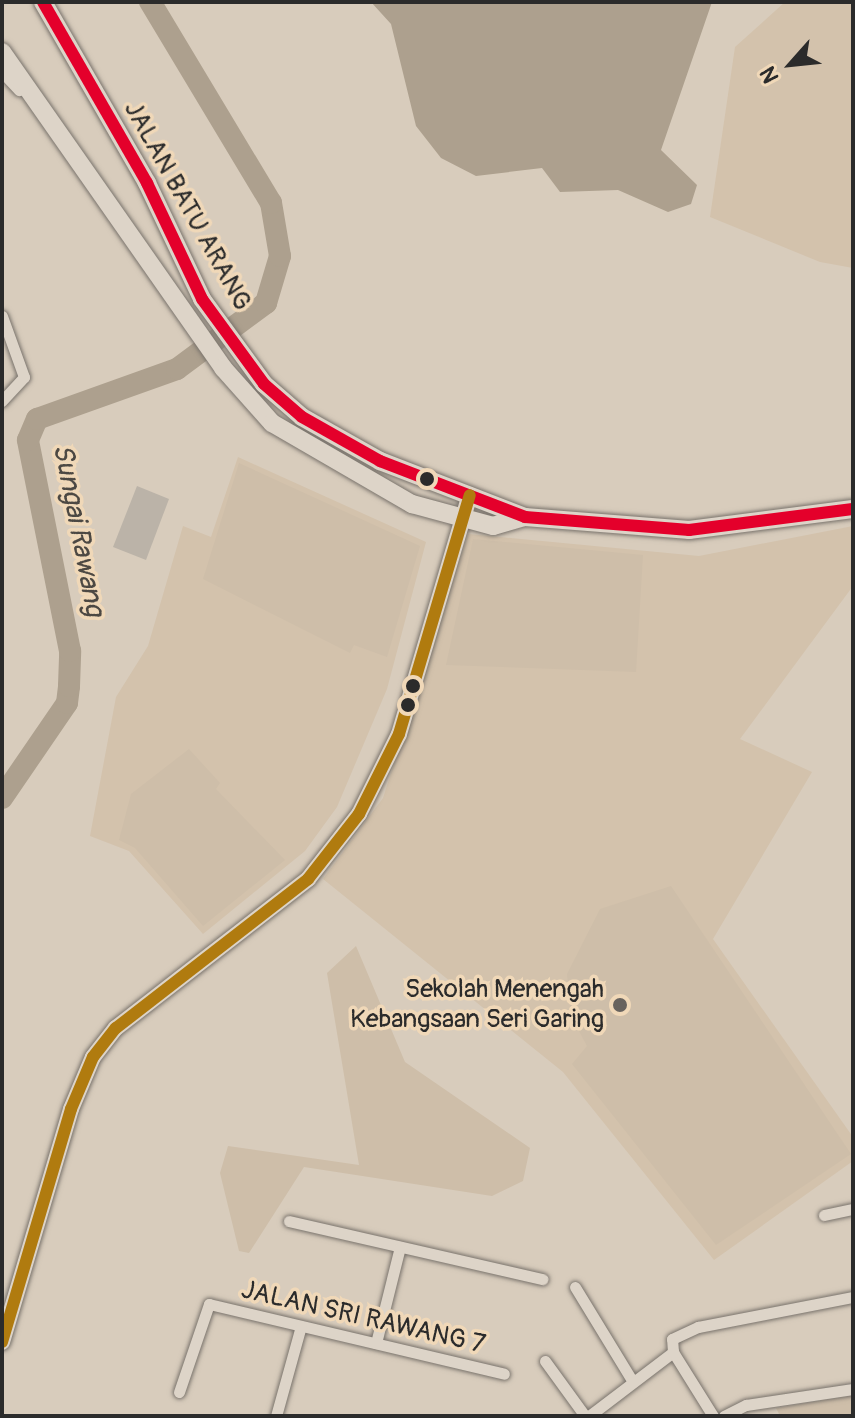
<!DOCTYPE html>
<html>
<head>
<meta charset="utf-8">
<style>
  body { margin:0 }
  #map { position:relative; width:855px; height:1418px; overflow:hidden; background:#d8ccbc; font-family:Pangolin,sans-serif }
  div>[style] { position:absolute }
  .built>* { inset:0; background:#d3c2ac }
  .green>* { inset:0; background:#cebea9 }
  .water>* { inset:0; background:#ada08e }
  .river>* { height:22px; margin:-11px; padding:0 11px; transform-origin:11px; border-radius:11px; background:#ada08e }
  .building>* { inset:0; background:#bbb3a8 }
  .roads { filter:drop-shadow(0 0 2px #79736c) drop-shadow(0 0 2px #79736c) }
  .street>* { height:11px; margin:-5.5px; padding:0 5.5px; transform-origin:5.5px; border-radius:5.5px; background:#ddd4c8 }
  .secondary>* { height:16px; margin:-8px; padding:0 8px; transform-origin:8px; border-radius:8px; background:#ddd4c8 }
  .primary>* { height:18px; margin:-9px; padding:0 9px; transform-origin:9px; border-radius:9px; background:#ddd4c8 }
  .bus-1>* { height:12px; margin:-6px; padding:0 6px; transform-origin:6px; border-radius:6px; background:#e4002b }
  .bus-2>* { height:12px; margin:-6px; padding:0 6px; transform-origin:6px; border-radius:6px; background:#b07b0f }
  .dots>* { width:22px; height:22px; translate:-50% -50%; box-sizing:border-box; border:4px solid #f0d8b8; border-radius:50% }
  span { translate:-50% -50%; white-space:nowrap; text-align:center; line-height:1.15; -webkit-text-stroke:7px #f0d8b8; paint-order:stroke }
  .street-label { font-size:26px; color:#2b2b2b }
  .poi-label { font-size:26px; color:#2b2b2b }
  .right { translate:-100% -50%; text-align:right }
  .water-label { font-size:28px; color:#4c4843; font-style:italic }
  .frame { position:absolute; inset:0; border:4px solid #2b2b2b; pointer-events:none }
  .north { position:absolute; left:751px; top:24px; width:80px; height:80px; -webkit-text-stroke:6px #f0d8b8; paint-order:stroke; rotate:243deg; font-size:22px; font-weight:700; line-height:32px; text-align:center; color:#2b2b2b }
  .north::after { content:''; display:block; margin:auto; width:28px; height:36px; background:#2b2b2b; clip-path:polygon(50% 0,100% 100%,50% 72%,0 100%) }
</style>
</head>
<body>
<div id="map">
  <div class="built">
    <div style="clip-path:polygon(785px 2px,853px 2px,853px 268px,820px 262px,710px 217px,735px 47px)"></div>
    <div style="clip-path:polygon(238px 457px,426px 542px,387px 689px,337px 807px,305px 851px,203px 934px,129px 851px,90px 836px,116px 697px,148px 646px,183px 526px,211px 537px)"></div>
    <div style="clip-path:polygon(853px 526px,853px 586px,740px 739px,812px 772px,713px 939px,853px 1137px,853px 1161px,714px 1260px,563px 1072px,323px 879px,383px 798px,468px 534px,699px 556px)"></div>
  </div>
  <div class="green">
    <div style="clip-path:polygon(239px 463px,420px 546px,387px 657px,354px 645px,350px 653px,203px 579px)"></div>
    <div style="clip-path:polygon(473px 539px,643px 555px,636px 672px,446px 665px)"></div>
    <div style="clip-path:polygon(189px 749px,220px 783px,216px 789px,285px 860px,203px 926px,135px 848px,119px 840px,131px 794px)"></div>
    <div style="clip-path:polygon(671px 886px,851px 1154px,716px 1245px,572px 1064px,587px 1046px,571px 1016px,567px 974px,600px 909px)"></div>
    <div style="clip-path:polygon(356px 946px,405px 1062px,530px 1148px,523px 1181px,492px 1196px,304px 1167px,249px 1253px,239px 1251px,220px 1173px,228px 1146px,359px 1165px,327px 973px)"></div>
    <div style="clip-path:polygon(853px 1395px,853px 1416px,780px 1416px,776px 1408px)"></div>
  </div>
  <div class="water">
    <div style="clip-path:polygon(371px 2px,712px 2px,661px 150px,697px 185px,691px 204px,668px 212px,618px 190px,560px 192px,542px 168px,476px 176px,441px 158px,416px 126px,391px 24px)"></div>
  </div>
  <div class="river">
    <div style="left:2px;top:798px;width:115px;rotate:-55.6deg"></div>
    <div style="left:67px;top:703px;width:17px;rotate:-83deg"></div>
    <div style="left:69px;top:686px;width:35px;rotate:-88deg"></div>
    <div style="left:70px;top:651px;width:215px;rotate:-101.3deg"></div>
    <div style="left:28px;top:440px;width:23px;rotate:-67deg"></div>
    <div style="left:37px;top:419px;width:149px;rotate:-19.7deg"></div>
    <div style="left:177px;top:369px;width:111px;rotate:-36.6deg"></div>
    <div style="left:266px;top:303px;width:49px;rotate:-73.4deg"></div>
    <div style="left:280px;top:256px;width:54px;rotate:-99.6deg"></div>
    <div style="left:271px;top:203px;width:235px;rotate:-121deg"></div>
  </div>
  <div class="building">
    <div style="clip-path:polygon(137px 486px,169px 499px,146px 560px,113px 547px)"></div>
  </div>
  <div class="roads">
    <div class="street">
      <div style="left:2px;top:72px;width:25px;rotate:47deg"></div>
      <div style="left:2px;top:316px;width:65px;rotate:70.2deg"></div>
      <div style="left:24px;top:377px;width:33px;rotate:133deg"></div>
      <div style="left:824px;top:1215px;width:30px;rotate:-12deg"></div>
      <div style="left:289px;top:1221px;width:260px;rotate:12.9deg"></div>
      <div style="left:575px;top:1287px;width:111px;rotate:58.6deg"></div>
      <div style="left:376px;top:1343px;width:99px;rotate:-76deg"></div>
      <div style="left:545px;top:1361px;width:68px;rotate:54deg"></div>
      <div style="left:179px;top:1392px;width:93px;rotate:-71.2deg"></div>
      <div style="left:209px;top:1304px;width:303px;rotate:13.3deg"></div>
      <div style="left:276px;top:1416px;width:93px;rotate:-74.5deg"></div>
      <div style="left:589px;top:1416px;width:106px;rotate:-37.3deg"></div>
      <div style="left:713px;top:1416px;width:75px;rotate:-122deg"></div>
      <div style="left:673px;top:1352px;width:13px;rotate:-94deg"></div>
      <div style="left:672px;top:1339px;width:29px;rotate:-25deg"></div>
      <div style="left:698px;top:1327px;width:158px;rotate:-11deg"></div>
      <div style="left:724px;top:1416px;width:25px;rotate:-27deg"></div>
      <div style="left:746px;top:1405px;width:108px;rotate:-8.5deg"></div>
    </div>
    <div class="secondary">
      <div style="left:2px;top:1342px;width:243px;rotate:-73.5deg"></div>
      <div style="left:71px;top:1109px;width:56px;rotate:-67.1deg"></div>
      <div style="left:93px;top:1057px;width:37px;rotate:-52deg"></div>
      <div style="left:116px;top:1028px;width:243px;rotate:-37.8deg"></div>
      <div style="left:308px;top:879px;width:83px;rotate:-51.9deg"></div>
      <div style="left:359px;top:814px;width:89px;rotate:-63.4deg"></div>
      <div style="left:399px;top:734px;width:249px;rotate:-73.5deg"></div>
    </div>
    <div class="primary">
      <div style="left:43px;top:2px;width:209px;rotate:60.1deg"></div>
      <div style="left:147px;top:183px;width:128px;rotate:64.6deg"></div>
      <div style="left:202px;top:299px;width:105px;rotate:53.9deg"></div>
      <div style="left:264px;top:384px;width:50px;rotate:41deg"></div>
      <div style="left:302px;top:417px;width:90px;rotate:29.4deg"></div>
      <div style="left:380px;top:461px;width:155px;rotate:21.1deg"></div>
      <div style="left:525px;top:517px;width:165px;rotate:4.5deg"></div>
      <div style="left:689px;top:530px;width:165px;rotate:-7.3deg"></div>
      <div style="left:2px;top:52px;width:386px;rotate:55deg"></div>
      <div style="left:223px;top:368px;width:74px;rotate:48.3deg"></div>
      <div style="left:272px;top:423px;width:162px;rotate:30.1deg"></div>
      <div style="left:412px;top:504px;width:84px;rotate:15.2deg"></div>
      <div style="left:493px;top:526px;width:33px;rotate:-16deg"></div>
    </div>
  </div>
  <div class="bus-1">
    <div style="left:43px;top:2px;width:209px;rotate:60.1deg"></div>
    <div style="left:147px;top:183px;width:128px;rotate:64.6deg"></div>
    <div style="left:202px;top:299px;width:105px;rotate:53.9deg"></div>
    <div style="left:264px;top:384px;width:50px;rotate:41deg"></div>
    <div style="left:302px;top:417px;width:90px;rotate:29.4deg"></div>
    <div style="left:380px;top:461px;width:155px;rotate:21.1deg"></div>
    <div style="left:525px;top:517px;width:165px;rotate:4.5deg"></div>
    <div style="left:689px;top:530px;width:165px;rotate:-7.3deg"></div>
  </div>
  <div class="bus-2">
    <div style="left:2px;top:1342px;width:243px;rotate:-73.5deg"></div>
    <div style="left:71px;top:1109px;width:56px;rotate:-67.1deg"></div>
    <div style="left:93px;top:1057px;width:37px;rotate:-52deg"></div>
    <div style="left:116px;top:1028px;width:243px;rotate:-37.8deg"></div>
    <div style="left:308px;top:879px;width:83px;rotate:-51.9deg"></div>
    <div style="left:359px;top:814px;width:89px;rotate:-63.4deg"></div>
    <div style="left:399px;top:734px;width:249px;rotate:-73.5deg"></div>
  </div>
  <div class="dots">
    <div style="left:427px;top:479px;background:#2b2b2b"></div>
    <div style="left:413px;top:686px;background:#2b2b2b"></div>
    <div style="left:408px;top:705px;background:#2b2b2b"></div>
    <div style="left:620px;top:1005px;background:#68635e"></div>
  </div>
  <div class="street-label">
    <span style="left:187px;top:206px;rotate:61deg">JALAN BATU ARANG</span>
    <span style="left:363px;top:1318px;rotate:13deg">JALAN SRI RAWANG 7</span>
  </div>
  <div class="poi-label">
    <span class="right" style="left:604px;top:1005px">Sekolah Menengah<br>Kebangsaan Seri Garing</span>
  </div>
  <div class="water-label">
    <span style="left:78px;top:530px;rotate:79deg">Sungai Rawang</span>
  </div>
  <div class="frame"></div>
  <div class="north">N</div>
</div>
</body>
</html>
